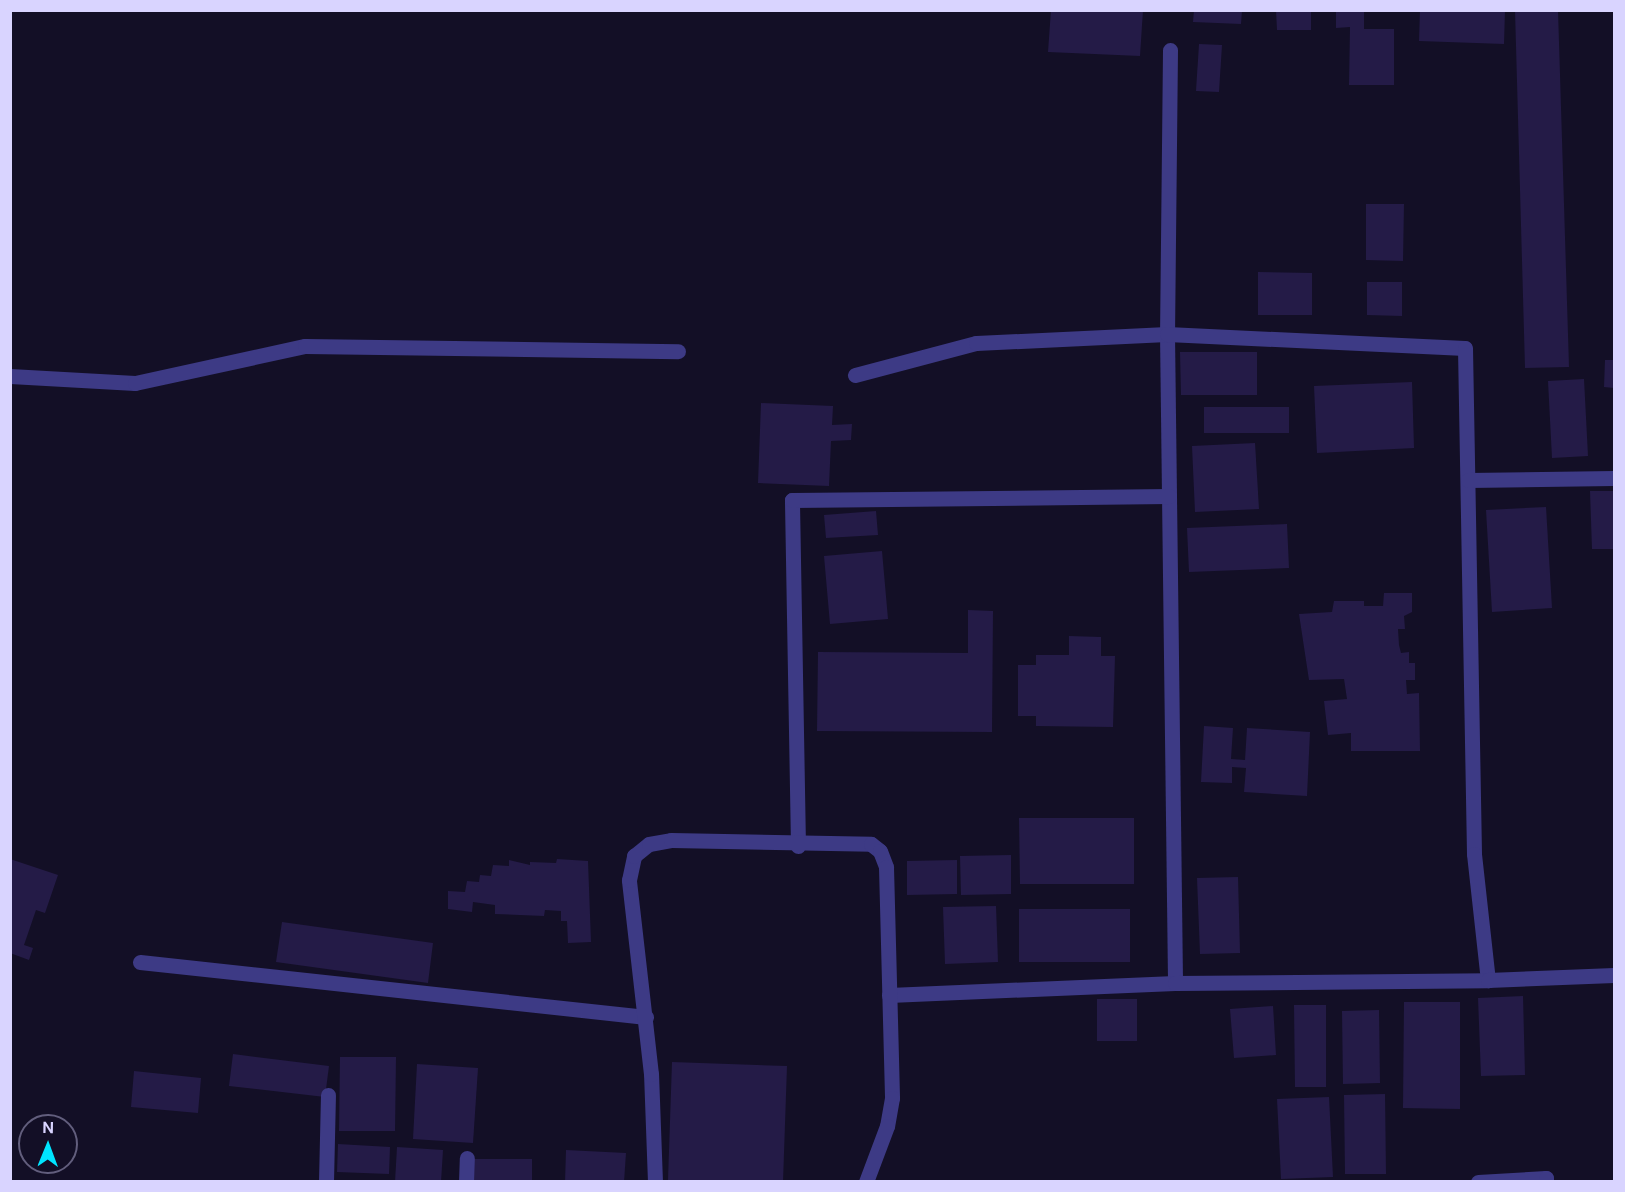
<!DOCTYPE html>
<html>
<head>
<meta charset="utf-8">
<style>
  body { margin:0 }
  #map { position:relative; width:1625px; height:1192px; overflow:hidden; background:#130f26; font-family:"DM Sans",sans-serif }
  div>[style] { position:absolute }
  .building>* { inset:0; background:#241b47 }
  .lane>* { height:15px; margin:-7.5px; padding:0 7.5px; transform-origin:7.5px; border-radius:7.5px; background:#3d3a85 }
  .street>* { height:15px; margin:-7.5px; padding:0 7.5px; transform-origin:7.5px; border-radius:7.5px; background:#3d3a85 }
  span { translate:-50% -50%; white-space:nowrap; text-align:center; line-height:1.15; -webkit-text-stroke:6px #130f26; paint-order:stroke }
  .frame { position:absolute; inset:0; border:12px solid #d9d4ff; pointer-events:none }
  .north { position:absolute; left:18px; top:1114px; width:60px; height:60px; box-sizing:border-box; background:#130f26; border:2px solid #625e7d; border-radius:50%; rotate:1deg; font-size:16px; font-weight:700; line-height:24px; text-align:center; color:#d9d4ff }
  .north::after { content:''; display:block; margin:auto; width:21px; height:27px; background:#00e5ff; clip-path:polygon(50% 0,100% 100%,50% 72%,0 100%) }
</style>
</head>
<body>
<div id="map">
  <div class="building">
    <div style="clip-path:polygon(1051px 10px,1143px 10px,1140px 56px,1048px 52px)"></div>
    <div style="clip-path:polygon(1194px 10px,1242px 10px,1241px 24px,1193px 22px)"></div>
    <div style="clip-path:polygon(1276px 10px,1311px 10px,1311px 30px,1277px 30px)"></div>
    <div style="clip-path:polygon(1336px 10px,1364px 10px,1364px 29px,1394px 29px,1394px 85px,1349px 85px,1350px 27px,1336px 28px)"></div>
    <div style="clip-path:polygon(1420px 10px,1505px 10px,1504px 44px,1419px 41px)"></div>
    <div style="clip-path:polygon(1515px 10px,1558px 10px,1569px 367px,1525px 368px)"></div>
    <div style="clip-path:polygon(1199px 44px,1222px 45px,1219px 92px,1196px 91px)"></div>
    <div style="clip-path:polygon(1366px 204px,1404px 204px,1403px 261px,1366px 260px)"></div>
    <div style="clip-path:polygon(1258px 272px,1312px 273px,1312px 315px,1258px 315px)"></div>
    <div style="clip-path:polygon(1367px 282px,1402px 282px,1402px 316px,1367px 315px)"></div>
    <div style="clip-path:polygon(1180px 352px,1257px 352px,1257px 395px,1181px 395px)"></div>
    <div style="clip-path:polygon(1605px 360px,1614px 360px,1614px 388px,1604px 387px)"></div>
    <div style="clip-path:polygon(1584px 379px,1588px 456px,1552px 458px,1548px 381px)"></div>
    <div style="clip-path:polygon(1412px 382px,1414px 448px,1317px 453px,1314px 386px)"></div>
    <div style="clip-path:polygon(761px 403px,833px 406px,832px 425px,852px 424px,851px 440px,831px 441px,829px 486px,758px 483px)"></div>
    <div style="clip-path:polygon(1204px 407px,1289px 407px,1289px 433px,1204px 433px)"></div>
    <div style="clip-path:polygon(1255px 443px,1259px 509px,1195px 512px,1192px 446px)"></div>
    <div style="clip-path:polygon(1590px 491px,1614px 491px,1614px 549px,1592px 549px)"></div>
    <div style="clip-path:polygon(1546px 507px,1552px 608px,1492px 612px,1486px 510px)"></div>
    <div style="clip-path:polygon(876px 511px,878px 535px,826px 538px,824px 515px)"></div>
    <div style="clip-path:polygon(1287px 524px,1289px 568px,1189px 572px,1187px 528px)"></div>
    <div style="clip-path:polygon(882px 551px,888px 619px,830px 624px,824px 556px)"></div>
    <div style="clip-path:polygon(1384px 593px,1412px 593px,1412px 612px,1404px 616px,1405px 629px,1398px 629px,1399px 645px,1401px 653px,1409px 652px,1409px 663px,1415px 663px,1415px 680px,1406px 680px,1407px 694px,1419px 693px,1420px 751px,1351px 751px,1351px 733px,1328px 735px,1324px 701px,1347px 699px,1344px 679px,1309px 680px,1299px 614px,1332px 612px,1334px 601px,1364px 601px,1364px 606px,1383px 606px)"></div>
    <div style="clip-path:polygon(968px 610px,993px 611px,992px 732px,817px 731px,818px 652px,968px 653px)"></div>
    <div style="clip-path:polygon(1069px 636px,1101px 637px,1101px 656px,1115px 656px,1113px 727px,1036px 726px,1036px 716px,1018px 716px,1018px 665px,1036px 665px,1036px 655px,1069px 655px)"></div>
    <div style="clip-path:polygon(1204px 726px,1233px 728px,1231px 759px,1245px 760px,1247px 728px,1310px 732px,1307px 796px,1244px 792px,1246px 768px,1232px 767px,1232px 783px,1201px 782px)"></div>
    <div style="clip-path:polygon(1019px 818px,1134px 818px,1134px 884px,1020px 884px)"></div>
    <div style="clip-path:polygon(1011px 855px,1011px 894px,961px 895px,960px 856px)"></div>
    <div style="clip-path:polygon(10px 859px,58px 875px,45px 913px,36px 910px,24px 945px,33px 948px,29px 960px,10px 953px)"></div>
    <div style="clip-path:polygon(557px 859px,588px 861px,591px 942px,568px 943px,567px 921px,561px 921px,561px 911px,545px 910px,544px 916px,495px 914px,495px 905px,473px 902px,472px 912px,448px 909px,448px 891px,465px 892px,467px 881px,479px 882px,480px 875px,491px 876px,493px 865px,509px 866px,509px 860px,530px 865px,530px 862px,556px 863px)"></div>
    <div style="clip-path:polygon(957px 860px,957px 894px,907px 895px,907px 861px)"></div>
    <div style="clip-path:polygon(1238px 877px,1240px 953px,1200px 954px,1197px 878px)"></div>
    <div style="clip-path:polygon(996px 906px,998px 962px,945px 964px,943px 907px)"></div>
    <div style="clip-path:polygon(1019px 909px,1130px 909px,1130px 962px,1019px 962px)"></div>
    <div style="clip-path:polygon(282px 922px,433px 943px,428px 983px,276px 962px)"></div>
    <div style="clip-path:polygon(1523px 996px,1525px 1075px,1481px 1076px,1478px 998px)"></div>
    <div style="clip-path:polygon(1097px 999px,1137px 999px,1137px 1041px,1097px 1041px)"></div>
    <div style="clip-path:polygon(1404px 1002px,1460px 1002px,1460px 1109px,1403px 1108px)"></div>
    <div style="clip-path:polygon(1294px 1005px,1326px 1005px,1326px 1087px,1295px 1087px)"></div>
    <div style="clip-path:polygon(1273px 1006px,1276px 1055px,1234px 1058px,1230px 1009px)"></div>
    <div style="clip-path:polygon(1379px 1010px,1380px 1083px,1343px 1084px,1342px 1011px)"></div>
    <div style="clip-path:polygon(233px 1054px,329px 1066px,325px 1097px,229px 1086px)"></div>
    <div style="clip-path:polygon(340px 1057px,396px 1057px,395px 1131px,339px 1131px)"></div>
    <div style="clip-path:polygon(672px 1062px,787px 1066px,783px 1182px,668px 1180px)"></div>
    <div style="clip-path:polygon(417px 1064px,478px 1068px,473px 1143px,413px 1139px)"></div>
    <div style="clip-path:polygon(134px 1071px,201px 1078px,198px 1113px,131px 1107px)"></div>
    <div style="clip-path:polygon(1385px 1094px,1386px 1174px,1345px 1174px,1344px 1095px)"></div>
    <div style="clip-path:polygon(1329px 1097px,1333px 1177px,1281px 1179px,1277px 1099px)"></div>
    <div style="clip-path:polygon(338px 1144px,390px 1147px,389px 1174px,337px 1172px)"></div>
    <div style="clip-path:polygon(397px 1147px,443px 1150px,441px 1182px,395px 1182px)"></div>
    <div style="clip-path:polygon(566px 1150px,626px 1153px,624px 1182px,565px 1182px)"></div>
    <div style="clip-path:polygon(474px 1159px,532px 1159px,532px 1182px,474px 1182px)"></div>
  </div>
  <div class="lane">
    <div style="left:140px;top:962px;width:509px;rotate:6.2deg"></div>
  </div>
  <div class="street">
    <div style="left:1170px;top:50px;width:284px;rotate:90.6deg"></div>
    <div style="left:1167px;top:334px;width:649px;rotate:89.29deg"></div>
    <div style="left:855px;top:375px;width:125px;rotate:-14.8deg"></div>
    <div style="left:976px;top:343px;width:191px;rotate:-2.7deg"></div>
    <div style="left:1167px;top:334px;width:298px;rotate:2.7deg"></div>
    <div style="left:1465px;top:348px;width:506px;rotate:88.98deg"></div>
    <div style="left:1474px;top:854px;width:127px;rotate:83.7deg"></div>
    <div style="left:10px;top:376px;width:125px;rotate:3.2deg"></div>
    <div style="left:135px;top:383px;width:174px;rotate:-12.3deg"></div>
    <div style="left:305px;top:346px;width:373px;rotate:0.8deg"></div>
    <div style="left:1468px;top:480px;width:146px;rotate:-0.8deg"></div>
    <div style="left:798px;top:846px;width:346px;rotate:-91deg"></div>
    <div style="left:792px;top:500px;width:377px;rotate:-0.6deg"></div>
    <div style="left:889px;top:995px;width:286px;rotate:-2.4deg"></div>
    <div style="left:1175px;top:983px;width:313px;rotate:-0.5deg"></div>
    <div style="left:1488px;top:980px;width:126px;rotate:-2.3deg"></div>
    <div style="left:326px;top:1182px;width:87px;rotate:-88.7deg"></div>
    <div style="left:466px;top:1182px;width:24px;rotate:-88deg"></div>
    <div style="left:655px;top:1182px;width:108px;rotate:-92.1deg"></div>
    <div style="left:651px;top:1074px;width:195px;rotate:-96.5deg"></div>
    <div style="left:629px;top:880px;width:25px;rotate:-78deg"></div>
    <div style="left:634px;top:856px;width:19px;rotate:-39deg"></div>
    <div style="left:649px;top:844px;width:22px;rotate:-10deg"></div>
    <div style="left:671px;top:840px;width:200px;rotate:1.1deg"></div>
    <div style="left:871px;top:844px;width:11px;rotate:38deg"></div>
    <div style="left:880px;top:851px;width:17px;rotate:69deg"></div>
    <div style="left:886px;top:867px;width:231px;rotate:88.5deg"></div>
    <div style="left:892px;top:1098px;width:28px;rotate:100deg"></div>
    <div style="left:887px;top:1126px;width:60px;rotate:110.6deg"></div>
    <div style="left:1478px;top:1182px;width:68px;rotate:-3.4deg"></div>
    <div style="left:1546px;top:1178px;width:4px;rotate:90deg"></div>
  </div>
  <div class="frame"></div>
  <div class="north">N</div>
</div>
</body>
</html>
